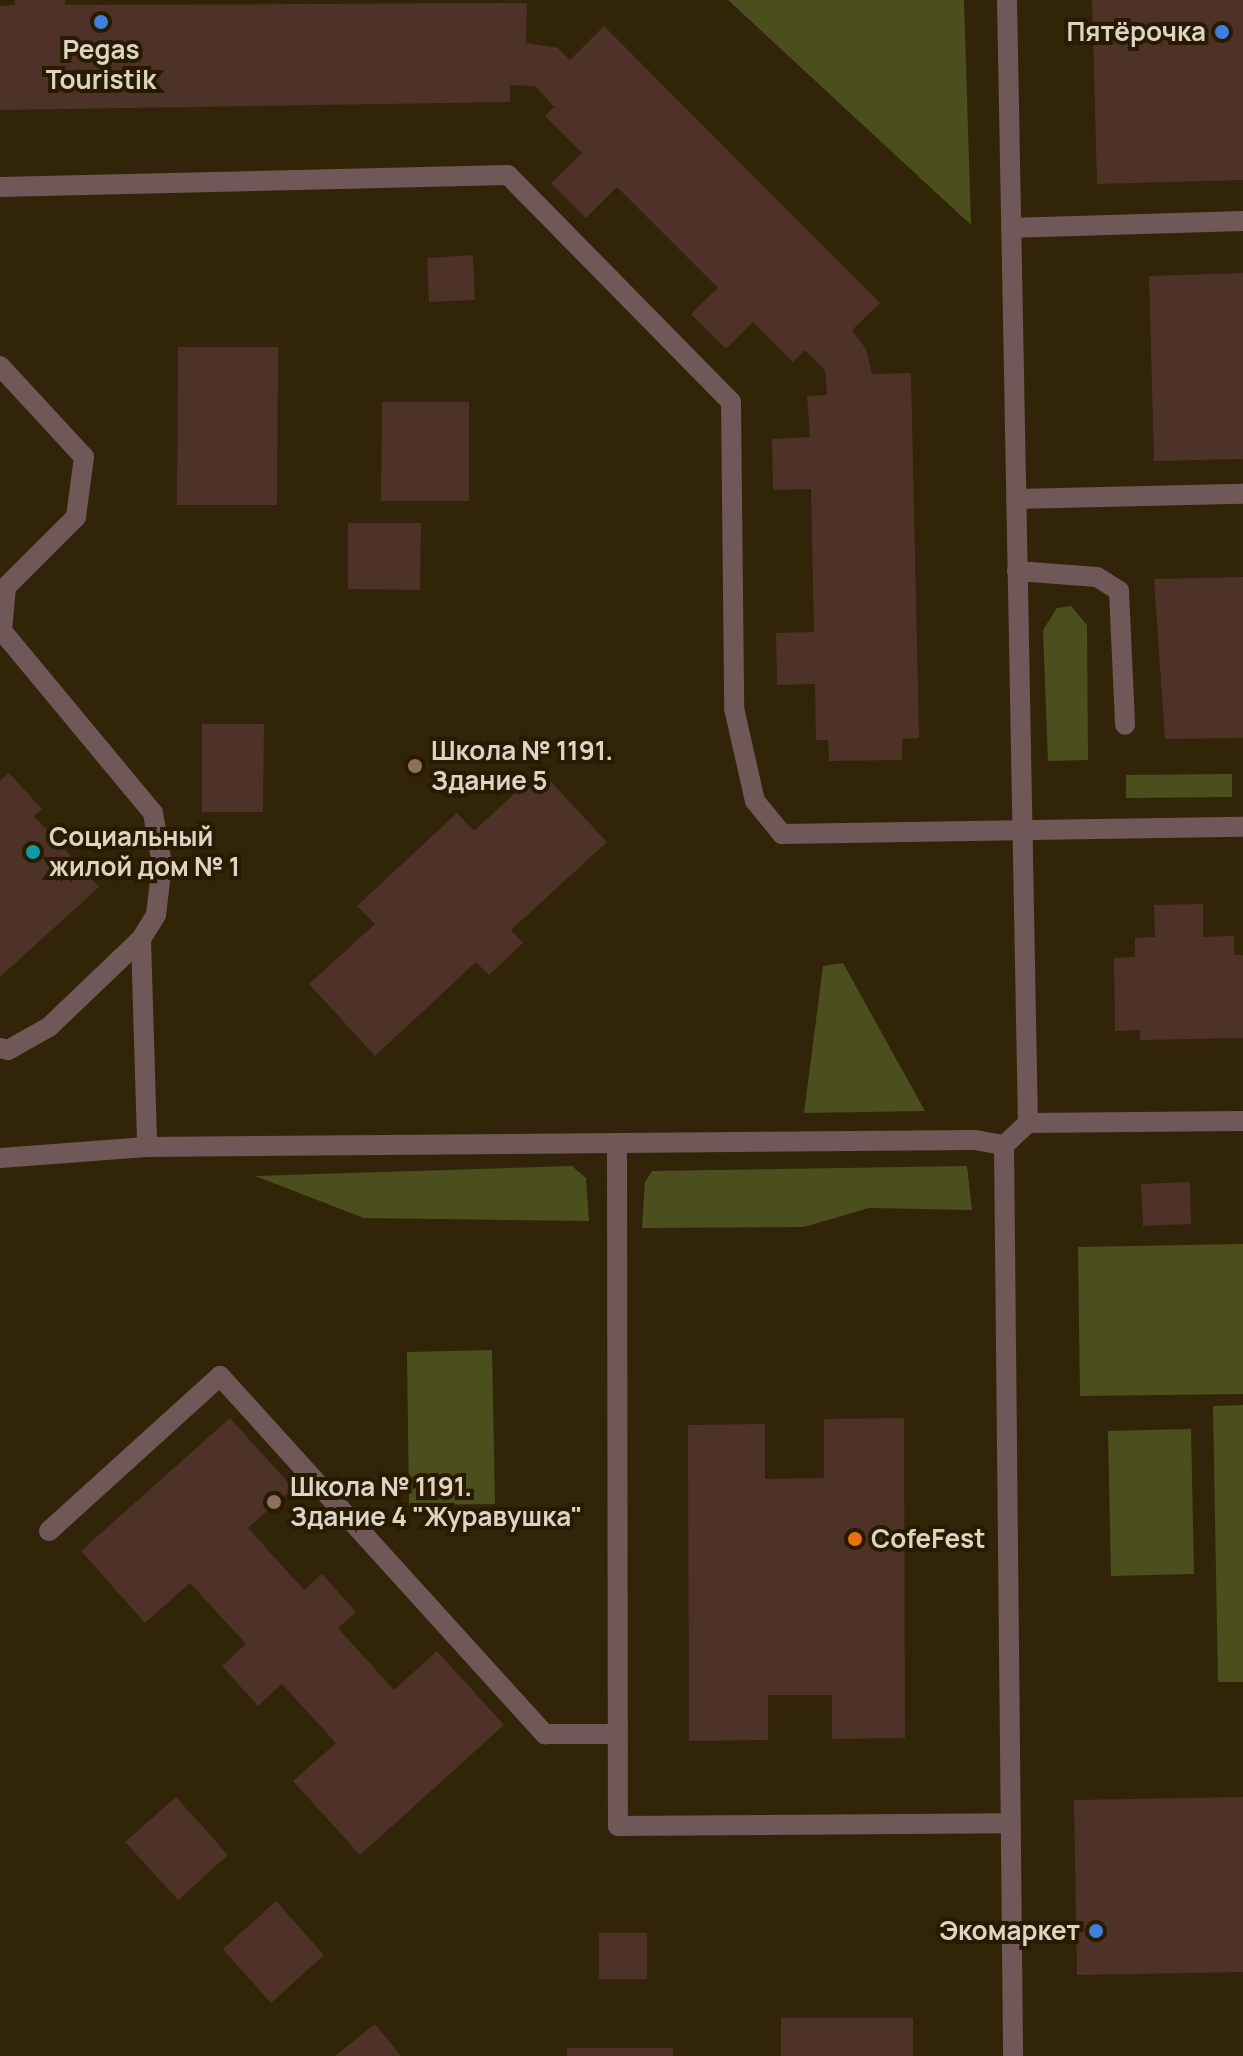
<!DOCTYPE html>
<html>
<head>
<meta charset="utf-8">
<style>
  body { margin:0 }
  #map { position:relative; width:1243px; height:2056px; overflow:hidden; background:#322409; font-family:Manrope,sans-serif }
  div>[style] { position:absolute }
  .green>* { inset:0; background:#4b4f1d }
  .building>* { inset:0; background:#4e3127 }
  .minor>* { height:20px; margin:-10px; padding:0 10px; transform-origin:10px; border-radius:10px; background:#705758 }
  .dots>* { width:22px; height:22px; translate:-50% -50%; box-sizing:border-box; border:4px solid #281b01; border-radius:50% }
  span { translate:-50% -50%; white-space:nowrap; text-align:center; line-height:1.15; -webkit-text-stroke:8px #281b01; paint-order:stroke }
  .poi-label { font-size:26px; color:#ddd4c5; font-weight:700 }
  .right { translate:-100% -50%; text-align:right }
  .left { translate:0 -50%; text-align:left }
</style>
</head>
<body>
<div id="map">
  <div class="green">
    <div style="clip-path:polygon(728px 0,964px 0,971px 225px)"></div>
    <div style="clip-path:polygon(1071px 606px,1087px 625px,1088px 760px,1048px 761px,1043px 630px,1057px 608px)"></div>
    <div style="clip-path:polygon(1232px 774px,1232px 797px,1126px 798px,1126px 775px)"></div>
    <div style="clip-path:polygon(843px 963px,925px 1111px,804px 1113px,823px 966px)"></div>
    <div style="clip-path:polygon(572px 1166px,586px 1178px,589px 1221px,364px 1218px,255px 1176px)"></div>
    <div style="clip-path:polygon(967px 1166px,972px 1210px,869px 1208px,804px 1227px,642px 1228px,645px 1182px,652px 1171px)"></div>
    <div style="clip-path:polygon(1243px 1244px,1243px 1394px,1080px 1396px,1078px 1247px)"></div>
    <div style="clip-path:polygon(492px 1350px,495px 1504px,409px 1505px,407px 1352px)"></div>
    <div style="clip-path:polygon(1243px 1405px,1243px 1682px,1218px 1682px,1213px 1406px)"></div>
    <div style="clip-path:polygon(1191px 1429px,1194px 1574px,1111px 1576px,1108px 1431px)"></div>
  </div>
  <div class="building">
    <div style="clip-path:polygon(15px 0,65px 0,65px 5px,527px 3px,526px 43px,558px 48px,570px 60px,604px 26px,880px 303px,852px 330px,866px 349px,872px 374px,911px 373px,919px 738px,902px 739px,902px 760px,829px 761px,828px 740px,816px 740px,815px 684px,777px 685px,776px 633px,814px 632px,811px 489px,773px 490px,772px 439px,810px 437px,807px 396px,827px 395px,825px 370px,805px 350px,793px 362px,753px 322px,726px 349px,691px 314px,718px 288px,617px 187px,586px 218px,551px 183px,582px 153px,545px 116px,554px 107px,535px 86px,510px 85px,510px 102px,0 110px,0 6px,15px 5px)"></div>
    <div style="clip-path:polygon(1092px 0,1243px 0,1243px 180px,1097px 184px)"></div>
    <div style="clip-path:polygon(473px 255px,475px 300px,429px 302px,427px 258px)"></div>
    <div style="clip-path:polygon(1243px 273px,1243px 459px,1154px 461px,1149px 276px)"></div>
    <div style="clip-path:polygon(178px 347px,278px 347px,277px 505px,177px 505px)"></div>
    <div style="clip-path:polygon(382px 402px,469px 402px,469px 501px,381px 501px)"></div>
    <div style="clip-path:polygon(348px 523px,421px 523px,420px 590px,348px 589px)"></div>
    <div style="clip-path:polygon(1243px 577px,1243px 738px,1165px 739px,1154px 579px)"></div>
    <div style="clip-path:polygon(202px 724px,264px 724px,263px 812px,202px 812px)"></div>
    <div style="clip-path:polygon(540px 770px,607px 842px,511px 930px,523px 943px,489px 975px,476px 962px,375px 1056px,309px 984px,375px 924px,357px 906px,457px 813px,474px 831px)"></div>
    <div style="clip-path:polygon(9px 773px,42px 809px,34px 816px,99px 887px,0 977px,0 781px)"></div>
    <div style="clip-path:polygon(1203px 904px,1203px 937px,1234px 936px,1234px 955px,1243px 955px,1243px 1038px,1140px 1040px,1140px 1030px,1115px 1031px,1114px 958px,1135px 957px,1135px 938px,1155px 937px,1154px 905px)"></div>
    <div style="clip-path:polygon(1190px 1182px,1191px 1224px,1143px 1226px,1141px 1184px)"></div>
    <div style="clip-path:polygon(230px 1418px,293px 1488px,248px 1528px,304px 1590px,322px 1574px,356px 1612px,338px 1628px,394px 1690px,437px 1651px,504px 1725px,360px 1855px,293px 1781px,336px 1743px,282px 1684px,258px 1706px,222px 1666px,246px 1644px,190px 1583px,145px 1623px,81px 1551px)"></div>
    <div style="clip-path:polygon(904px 1418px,905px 1738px,832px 1739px,832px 1695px,768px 1695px,768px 1740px,689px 1741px,688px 1425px,765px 1424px,765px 1479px,824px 1478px,824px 1419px)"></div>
    <div style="clip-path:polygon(176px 1797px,228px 1855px,178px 1900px,125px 1842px)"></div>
    <div style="clip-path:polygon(1243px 1797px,1243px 1972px,1077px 1975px,1074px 1800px)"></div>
    <div style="clip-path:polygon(276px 1901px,324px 1955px,271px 2003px,223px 1949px)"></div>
    <div style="clip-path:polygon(599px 1933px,647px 1933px,647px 1979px,599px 1979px)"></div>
    <div style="clip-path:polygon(781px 2018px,913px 2018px,913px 2056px,781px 2056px)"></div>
    <div style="clip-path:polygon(375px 2024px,401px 2056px,335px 2056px)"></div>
    <div style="clip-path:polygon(567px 2048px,673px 2048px,673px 2056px,567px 2056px)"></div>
  </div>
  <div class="minor">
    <div style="left:1007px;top:0;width:1123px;rotate:88.93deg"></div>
    <div style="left:1028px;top:1123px;width:33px;rotate:137deg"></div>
    <div style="left:1004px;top:1145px;width:911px;rotate:89.43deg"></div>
    <div style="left:0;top:187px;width:508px;rotate:-1.35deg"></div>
    <div style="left:508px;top:175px;width:318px;rotate:45.5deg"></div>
    <div style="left:731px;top:402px;width:306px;rotate:89.4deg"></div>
    <div style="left:734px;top:708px;width:95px;rotate:77.3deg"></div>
    <div style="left:755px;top:801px;width:43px;rotate:50.7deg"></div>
    <div style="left:782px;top:834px;width:461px;rotate:-0.9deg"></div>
    <div style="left:1011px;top:228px;width:232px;rotate:-1.7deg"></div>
    <div style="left:0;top:366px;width:124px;rotate:47.3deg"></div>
    <div style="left:84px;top:457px;width:61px;rotate:97.6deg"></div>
    <div style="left:76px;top:517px;width:99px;rotate:135deg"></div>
    <div style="left:6px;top:587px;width:44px;rotate:95.2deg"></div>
    <div style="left:2px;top:631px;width:236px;rotate:50.3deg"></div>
    <div style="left:153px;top:813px;width:52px;rotate:80deg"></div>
    <div style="left:162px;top:864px;width:51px;rotate:96.7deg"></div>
    <div style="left:156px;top:915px;width:28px;rotate:122deg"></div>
    <div style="left:141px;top:939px;width:208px;rotate:88.3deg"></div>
    <div style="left:1016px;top:499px;width:227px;rotate:-1.3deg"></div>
    <div style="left:1017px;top:571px;width:80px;rotate:4.3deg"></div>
    <div style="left:1097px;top:577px;width:26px;rotate:32deg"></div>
    <div style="left:1119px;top:591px;width:134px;rotate:87.4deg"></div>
    <div style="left:0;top:1048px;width:8px;rotate:14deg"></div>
    <div style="left:8px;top:1050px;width:47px;rotate:-29.3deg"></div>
    <div style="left:49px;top:1027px;width:127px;rotate:-43.7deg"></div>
    <div style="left:1028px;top:1123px;width:215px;rotate:-0.5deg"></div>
    <div style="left:617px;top:1143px;width:683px;rotate:89.92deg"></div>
    <div style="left:618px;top:1826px;width:392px;rotate:-0.4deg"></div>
    <div style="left:0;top:1158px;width:147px;rotate:-4.3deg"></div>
    <div style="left:147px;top:1147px;width:828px;rotate:-0.48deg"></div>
    <div style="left:975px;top:1140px;width:29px;rotate:10deg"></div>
    <div style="left:49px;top:1531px;width:231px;rotate:-42.2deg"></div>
    <div style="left:220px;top:1376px;width:484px;rotate:47.8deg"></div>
    <div style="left:545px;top:1734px;width:73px"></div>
  </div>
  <div class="dots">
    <div style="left:101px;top:22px;background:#3f7fe0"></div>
    <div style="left:1222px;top:32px;background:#3f7fe0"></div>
    <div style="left:415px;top:766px;background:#8d6e63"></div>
    <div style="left:33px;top:852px;background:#0f9aa8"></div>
    <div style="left:274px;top:1502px;background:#8d6e63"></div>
    <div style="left:855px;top:1539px;background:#e8710a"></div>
    <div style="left:1096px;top:1931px;background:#3f7fe0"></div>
  </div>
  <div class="poi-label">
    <span class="right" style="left:1206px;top:32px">Пятёрочка</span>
    <span style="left:101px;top:65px">Pegas<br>Touristik</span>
    <span class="left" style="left:431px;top:766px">Школа № 1191.<br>Здание 5</span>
    <span class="left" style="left:49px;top:852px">Социальный<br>жилой дом № 1</span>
    <span class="left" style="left:290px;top:1502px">Школа № 1191.<br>Здание 4 "Журавушка"</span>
    <span class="left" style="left:871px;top:1539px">CofeFest</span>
    <span class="right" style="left:1080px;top:1931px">Экомаркет</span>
  </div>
</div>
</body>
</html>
